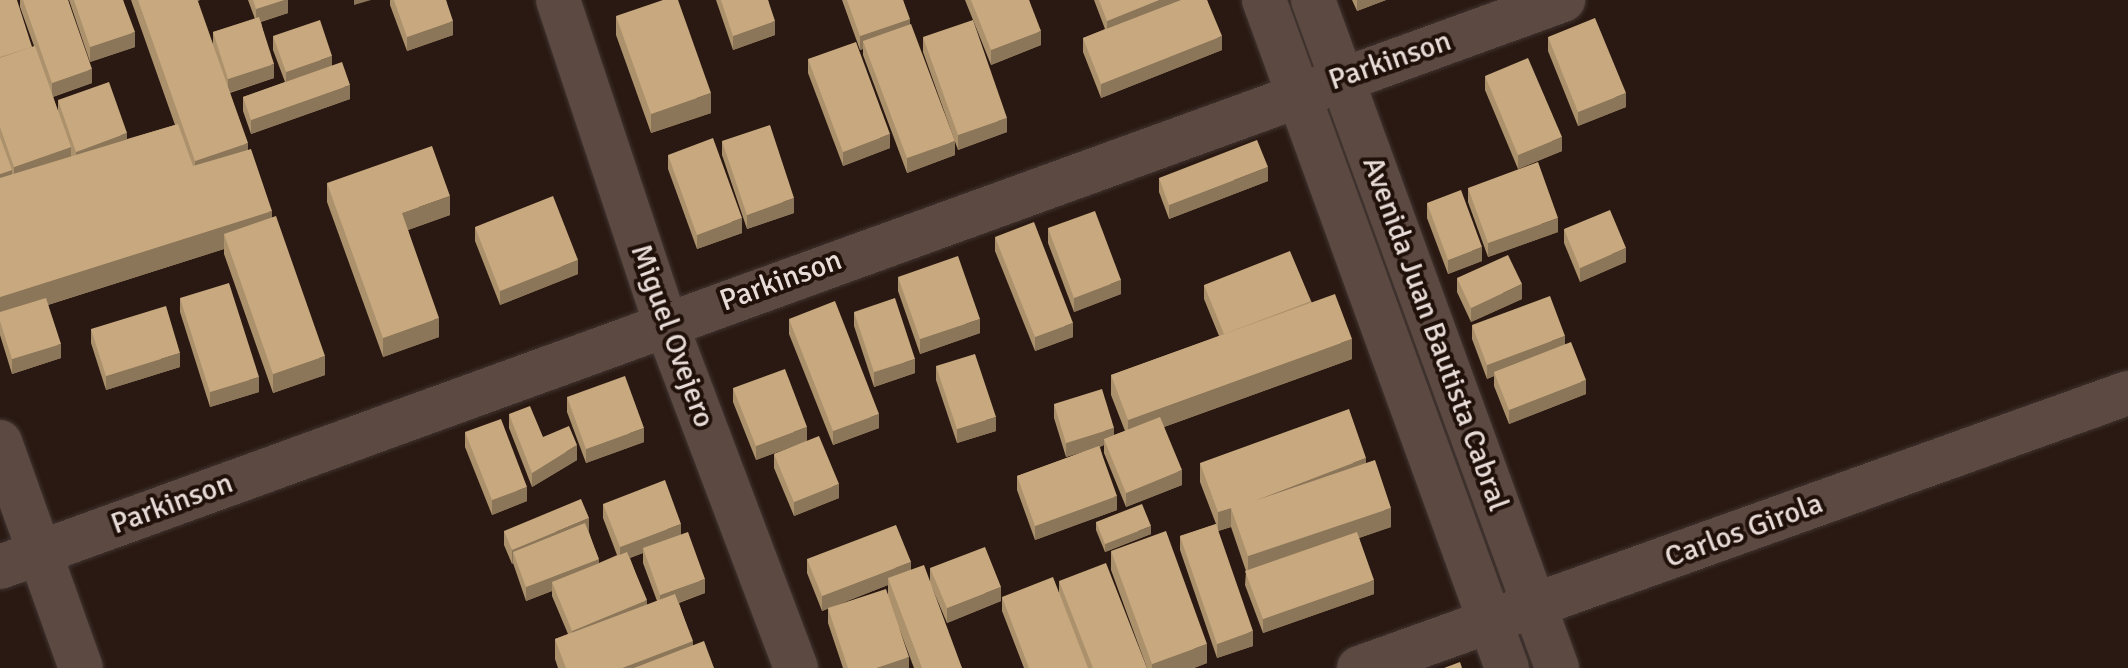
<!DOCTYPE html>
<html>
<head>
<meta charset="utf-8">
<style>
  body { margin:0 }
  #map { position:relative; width:2128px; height:668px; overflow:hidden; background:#291912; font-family:Signika,sans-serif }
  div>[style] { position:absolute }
  .roads { filter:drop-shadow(0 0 2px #403431) drop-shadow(0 0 2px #403431) }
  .street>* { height:44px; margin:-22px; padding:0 22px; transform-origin:22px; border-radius:22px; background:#5c4941 }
  .secondary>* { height:44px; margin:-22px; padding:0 22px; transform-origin:22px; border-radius:22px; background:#5c4941 }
  .wall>* { inset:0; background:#ac916d }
  .shaded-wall>* { inset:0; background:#8c7659 }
  .building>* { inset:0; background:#c8a97f }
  span { translate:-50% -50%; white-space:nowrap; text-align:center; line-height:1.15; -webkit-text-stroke:8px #20100a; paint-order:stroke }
  .street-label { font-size:30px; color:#e8dcd8 }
</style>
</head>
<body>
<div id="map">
  <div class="roads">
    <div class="street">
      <div style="left:558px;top:0;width:342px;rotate:71.6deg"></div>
      <div style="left:666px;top:324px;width:368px;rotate:69.3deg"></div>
      <div style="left:0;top:442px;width:240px;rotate:70.3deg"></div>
      <div style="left:0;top:567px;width:1663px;rotate:-19.94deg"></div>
      <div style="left:1359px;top:668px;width:817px;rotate:-19.68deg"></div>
    </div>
    <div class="secondary">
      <div style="left:1264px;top:0;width:711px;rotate:70.01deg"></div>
      <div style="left:1313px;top:0;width:711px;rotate:69.93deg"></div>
    </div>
  </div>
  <div class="wall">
    <div style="clip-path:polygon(0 0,32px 47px,34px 46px,20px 7px,20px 0,68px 0,92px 83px,53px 97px,58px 112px,58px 100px,127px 139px,175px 125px,131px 0,200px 0,198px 1px,213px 44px,213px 32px,255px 19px,248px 0,288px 0,288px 13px,261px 22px,274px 78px,230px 93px,248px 150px,325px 375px,273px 393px,224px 254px,224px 249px,48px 305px,61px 358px,12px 374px,0 335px)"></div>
    <div style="clip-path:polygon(69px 0,123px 0,135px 47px,90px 62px)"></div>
    <div style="clip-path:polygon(390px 0,446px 0,453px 35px,407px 51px,390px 5px)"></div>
    <div style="clip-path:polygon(716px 0,768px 0,775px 35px,733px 50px)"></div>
    <div style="clip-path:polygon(842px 0,903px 0,910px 24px,955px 155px,907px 173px,863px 55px,863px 49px,860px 50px)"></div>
    <div style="clip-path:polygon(965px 0,1029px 0,1041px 45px,991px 65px)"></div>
    <div style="clip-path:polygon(1094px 0,1207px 0,1222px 50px,1101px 98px,1083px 52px,1083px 38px,1105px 29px)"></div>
    <div style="clip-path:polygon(1352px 0,1386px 0,1357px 11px)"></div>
    <div style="clip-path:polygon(616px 16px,711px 113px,651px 133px,616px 35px)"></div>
    <div style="clip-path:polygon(273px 36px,332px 65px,350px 99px,251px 134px,243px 111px,243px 97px,285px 82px,273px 50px)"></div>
    <div style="clip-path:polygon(923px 37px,1007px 132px,958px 150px,923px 52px)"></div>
    <div style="clip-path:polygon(1548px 37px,1626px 107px,1578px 126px,1548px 51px)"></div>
    <div style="clip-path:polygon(808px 59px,890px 148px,843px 166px,808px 73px)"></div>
    <div style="clip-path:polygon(1485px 76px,1562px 151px,1518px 169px,1485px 90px)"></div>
    <div style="clip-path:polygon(722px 141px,794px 213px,747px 229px,722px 155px)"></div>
    <div style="clip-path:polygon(668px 155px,742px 233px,697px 249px,668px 169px)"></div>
    <div style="clip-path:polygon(1159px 178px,1268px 181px,1169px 219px,1159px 192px)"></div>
    <div style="clip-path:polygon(327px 183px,450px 215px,408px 230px,439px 337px,383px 357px,327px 202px)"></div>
    <div style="clip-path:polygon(1468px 188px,1558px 232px,1488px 257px,1468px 202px)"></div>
    <div style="clip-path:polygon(1427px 203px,1482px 261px,1448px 274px,1427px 218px)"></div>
    <div style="clip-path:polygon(475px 227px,578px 274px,500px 305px,475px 241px)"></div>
    <div style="clip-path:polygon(1048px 228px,1121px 294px,1074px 312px,1048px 243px)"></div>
    <div style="clip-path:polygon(1564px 229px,1626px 262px,1580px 282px,1564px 243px)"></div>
    <div style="clip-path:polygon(995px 237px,1073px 337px,1035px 351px,995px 251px)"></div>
    <div style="clip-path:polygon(898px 277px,980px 333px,920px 354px,898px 291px)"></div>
    <div style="clip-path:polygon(1457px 278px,1522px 299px,1471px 322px,1457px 292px)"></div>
    <div style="clip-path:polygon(1204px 285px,1311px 301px,1352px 359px,1164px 427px,1182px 485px,1126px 507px,1104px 453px,1104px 445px,1100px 447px,1117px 510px,1035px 540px,1017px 490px,1017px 476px,1086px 451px,1066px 457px,1054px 418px,1054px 404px,1114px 435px,1125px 431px,1111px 395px,1111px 375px,1219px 336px,1204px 299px)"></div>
    <div style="clip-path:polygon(180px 298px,259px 392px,210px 407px,180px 312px)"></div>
    <div style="clip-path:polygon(854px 312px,915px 373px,874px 387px,854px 326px)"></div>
    <div style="clip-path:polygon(789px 319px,879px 428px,833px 445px,789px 334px)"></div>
    <div style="clip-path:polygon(1472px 325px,1565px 344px,1586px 394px,1509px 424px,1494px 386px,1494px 376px,1487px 379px,1472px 339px)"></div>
    <div style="clip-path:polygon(91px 329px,180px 367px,106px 390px,91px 343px)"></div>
    <div style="clip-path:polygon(936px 366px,996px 431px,957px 443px,936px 380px)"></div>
    <div style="clip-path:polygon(733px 388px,807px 441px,839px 498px,794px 516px,774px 468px,774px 454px,807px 441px,756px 460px,733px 402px)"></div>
    <div style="clip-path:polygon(567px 397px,644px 442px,586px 463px,567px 412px)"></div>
    <div style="clip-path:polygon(509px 414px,577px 460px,532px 487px,509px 428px)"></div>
    <div style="clip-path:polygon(465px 432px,527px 501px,492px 515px,465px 447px)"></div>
    <div style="clip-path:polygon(1200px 463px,1366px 463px,1391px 527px,1359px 538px,1374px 594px,1263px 633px,1245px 585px,1246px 571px,1231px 527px,1218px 531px,1253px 646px,1217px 658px,1180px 550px,1180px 536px,1216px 524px,1200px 482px)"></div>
    <div style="clip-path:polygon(evenodd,603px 504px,681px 535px,705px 593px,679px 603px,693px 645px,714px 668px,558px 668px,555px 659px,555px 639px,568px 634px,552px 596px,552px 591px,526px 601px,513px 563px,512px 564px,504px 545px,504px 531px,589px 532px,599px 563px,617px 555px,603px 518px,603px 504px,643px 553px,643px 563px,657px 601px,647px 605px,630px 558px,643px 553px)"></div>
    <div style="clip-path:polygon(1096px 522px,1151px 534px,1105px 552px,1096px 530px)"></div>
    <div style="clip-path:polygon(1111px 551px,1207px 663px,1194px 668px,1024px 668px,1002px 611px,1002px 597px,1059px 592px,1059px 581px,1147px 668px,1111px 570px)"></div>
    <div style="clip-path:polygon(807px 559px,911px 570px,962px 668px,914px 668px,899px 628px,909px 668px,843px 668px,828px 623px,828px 608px,888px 594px,888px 585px,822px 611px,807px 573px)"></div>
    <div style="clip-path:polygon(930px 568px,1001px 601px,947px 623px,930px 583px)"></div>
  </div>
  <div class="shaded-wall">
    <div style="clip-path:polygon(284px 0,288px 0,288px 13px,256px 23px,256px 9px)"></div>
    <div style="clip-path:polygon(354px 0,371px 0,354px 5px)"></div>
    <div style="clip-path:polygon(1159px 0,1196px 0,1107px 35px,1107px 21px)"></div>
    <div style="clip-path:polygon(1357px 0,1386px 0,1357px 11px)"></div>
    <div style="clip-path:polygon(910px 19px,910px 33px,863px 41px,863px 49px,860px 50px,860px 36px)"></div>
    <div style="clip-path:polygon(453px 21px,453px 35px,407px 51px,407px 37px)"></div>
    <div style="clip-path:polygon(775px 21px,775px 35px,733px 50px,733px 36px)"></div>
    <div style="clip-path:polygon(1041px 31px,1041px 45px,991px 65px,991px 50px)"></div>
    <div style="clip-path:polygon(135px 32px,135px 47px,90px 62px,90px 47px)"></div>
    <div style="clip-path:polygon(1222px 36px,1222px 50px,1101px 98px,1101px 84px)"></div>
    <div style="clip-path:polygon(332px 56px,332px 70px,286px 86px,286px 72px)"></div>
    <div style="clip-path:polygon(274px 64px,274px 78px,228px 93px,228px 79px)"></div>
    <div style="clip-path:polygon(92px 69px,92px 83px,52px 97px,52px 83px)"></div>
    <div style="clip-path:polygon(350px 85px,350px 99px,251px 134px,251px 120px)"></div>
    <div style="clip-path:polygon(711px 93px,711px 113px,651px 133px,651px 114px)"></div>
    <div style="clip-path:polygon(1626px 93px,1626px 107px,1578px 126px,1578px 112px)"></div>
    <div style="clip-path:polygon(1007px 118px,1007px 132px,958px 150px,958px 135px)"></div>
    <div style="clip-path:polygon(127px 133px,127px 148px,76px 166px,76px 152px)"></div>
    <div style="clip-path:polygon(890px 134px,890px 148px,843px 166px,843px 152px)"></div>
    <div style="clip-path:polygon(1562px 137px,1562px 151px,1518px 169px,1518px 155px)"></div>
    <div style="clip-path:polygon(955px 141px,955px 155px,907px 173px,907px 158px)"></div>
    <div style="clip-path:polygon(248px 143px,248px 163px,195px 181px,195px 161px)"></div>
    <div style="clip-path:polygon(71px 147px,71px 166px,14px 186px,14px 167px)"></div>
    <div style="clip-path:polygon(1268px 167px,1268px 181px,1169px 219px,1169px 205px)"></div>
    <div style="clip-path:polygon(12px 170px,12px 184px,0 189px,0 174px)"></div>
    <div style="clip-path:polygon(450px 196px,450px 215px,402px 232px,402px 213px)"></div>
    <div style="clip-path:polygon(794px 198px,794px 213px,747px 229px,747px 215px)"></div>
    <div style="clip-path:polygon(272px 211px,272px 234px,224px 234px,224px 249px,0 320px,0 297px)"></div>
    <div style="clip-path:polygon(742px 218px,742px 233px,697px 249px,697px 235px)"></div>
    <div style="clip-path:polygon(1558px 218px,1558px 232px,1488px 257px,1488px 243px)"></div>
    <div style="clip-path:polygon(1482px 247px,1482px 261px,1448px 274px,1448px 260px)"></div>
    <div style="clip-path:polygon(1626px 248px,1626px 262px,1580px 282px,1580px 268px)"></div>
    <div style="clip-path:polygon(578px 260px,578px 274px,500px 305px,500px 291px)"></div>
    <div style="clip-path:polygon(1121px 280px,1121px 294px,1074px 312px,1074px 298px)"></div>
    <div style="clip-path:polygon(1522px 284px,1522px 299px,1471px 322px,1471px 308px)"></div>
    <div style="clip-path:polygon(439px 318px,439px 337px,383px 357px,383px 338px)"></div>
    <div style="clip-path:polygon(980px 319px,980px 333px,920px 354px,920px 339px)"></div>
    <div style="clip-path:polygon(1073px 323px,1073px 337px,1035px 351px,1035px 337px)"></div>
    <div style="clip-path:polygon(1565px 336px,1565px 350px,1494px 372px,1494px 376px,1487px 379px,1487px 365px)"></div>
    <div style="clip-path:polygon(1352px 339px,1352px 359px,1128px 440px,1128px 420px)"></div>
    <div style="clip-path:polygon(61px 344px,61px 358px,12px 374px,12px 359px)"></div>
    <div style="clip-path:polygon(180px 353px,180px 367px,106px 390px,106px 376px)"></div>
    <div style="clip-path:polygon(325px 356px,325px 375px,273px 393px,273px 374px)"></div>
    <div style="clip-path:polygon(915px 359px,915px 373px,874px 387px,874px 372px)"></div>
    <div style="clip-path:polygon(259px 377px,259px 392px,210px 407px,210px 392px)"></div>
    <div style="clip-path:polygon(1586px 380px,1586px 394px,1509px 424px,1509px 410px)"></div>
    <div style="clip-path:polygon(879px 414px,879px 428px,833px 445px,833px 431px)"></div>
    <div style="clip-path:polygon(996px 417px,996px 431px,957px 443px,957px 429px)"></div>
    <div style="clip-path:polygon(807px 427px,807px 441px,756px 460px,756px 446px)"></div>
    <div style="clip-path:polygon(644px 428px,644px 442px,586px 463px,586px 449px)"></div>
    <div style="clip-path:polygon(1114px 428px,1114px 442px,1104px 439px,1104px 445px,1066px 457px,1066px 443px)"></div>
    <div style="clip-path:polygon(577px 445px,577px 460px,532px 487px,532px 473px)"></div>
    <div style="clip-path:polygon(1366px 458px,1366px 478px,1254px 501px)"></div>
    <div style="clip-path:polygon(1182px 470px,1182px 485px,1126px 507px,1126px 493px)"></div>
    <div style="clip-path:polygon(839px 484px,839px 498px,794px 516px,794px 502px)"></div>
    <div style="clip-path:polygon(527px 487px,527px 501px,492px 515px,492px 500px)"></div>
    <div style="clip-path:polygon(1117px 496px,1117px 510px,1035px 540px,1035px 526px)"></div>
    <div style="clip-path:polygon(1231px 508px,1231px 527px,1218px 531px,1218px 512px)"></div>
    <div style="clip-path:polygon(1391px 508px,1391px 527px,1248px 575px,1248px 556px)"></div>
    <div style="clip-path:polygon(589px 518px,589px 532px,517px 562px,513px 552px,513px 563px,512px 564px,512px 550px)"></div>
    <div style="clip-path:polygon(681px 524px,681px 538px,643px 548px,643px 553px,620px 561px,620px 547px)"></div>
    <div style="clip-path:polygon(1151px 526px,1151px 534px,1105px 552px,1105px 544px)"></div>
    <div style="clip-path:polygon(599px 559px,599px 573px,552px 582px,552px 591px,526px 601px,526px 587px)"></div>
    <div style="clip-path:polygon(911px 562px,911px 576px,888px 578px,888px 585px,822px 611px,822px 596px)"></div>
    <div style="clip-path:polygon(705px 579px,705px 593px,660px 609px,660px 595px)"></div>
    <div style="clip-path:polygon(1374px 580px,1374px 594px,1263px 633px,1263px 619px)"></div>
    <div style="clip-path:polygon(1001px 587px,1001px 601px,947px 623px,947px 608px)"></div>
    <div style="clip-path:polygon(647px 600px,647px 614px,572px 645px,572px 631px)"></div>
    <div style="clip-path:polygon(1253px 631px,1253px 646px,1217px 658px,1217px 644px)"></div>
    <div style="clip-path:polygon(693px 641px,693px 661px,674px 668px,622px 668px)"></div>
    <div style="clip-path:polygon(1207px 644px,1207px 663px,1194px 668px,1152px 668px,1152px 664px)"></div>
    <div style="clip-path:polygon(909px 657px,909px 668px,876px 668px)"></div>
  </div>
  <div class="building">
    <div style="clip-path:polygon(0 0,17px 0,32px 47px,0 57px)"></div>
    <div style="clip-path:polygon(23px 0,68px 0,92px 69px,52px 83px)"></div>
    <div style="clip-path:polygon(74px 0,123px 0,135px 32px,90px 47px)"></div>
    <div style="clip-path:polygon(138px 0,197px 0,248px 143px,195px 161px)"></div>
    <div style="clip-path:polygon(253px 0,284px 0,256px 9px)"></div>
    <div style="clip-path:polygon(394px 0,446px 0,453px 21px,407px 37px)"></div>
    <div style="clip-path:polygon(663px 0,678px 0,711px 93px,651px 114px,616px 16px)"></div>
    <div style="clip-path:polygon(721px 0,768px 0,775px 21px,733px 36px)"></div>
    <div style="clip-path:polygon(847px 0,903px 0,910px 19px,860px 36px)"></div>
    <div style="clip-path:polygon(971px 0,1029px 0,1041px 31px,991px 50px)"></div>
    <div style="clip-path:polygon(1099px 0,1159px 0,1107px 21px)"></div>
    <div style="clip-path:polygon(1181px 0,1207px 0,1222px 36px,1101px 84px,1083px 38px)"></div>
    <div style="clip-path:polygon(259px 17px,274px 64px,228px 79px,213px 32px)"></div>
    <div style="clip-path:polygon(1595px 18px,1626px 93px,1578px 112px,1548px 37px)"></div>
    <div style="clip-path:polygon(320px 20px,332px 56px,286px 72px,273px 36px)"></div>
    <div style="clip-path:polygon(973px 20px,1007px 118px,958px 135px,923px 37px)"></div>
    <div style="clip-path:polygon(911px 24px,955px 141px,907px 158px,863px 41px)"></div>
    <div style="clip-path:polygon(856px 42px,890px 134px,843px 152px,808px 59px)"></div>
    <div style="clip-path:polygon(35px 46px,71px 147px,14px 167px,0 127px,0 58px)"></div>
    <div style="clip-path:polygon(1528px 58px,1562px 137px,1518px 155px,1485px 76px)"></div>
    <div style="clip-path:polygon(342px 62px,350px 85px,251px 120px,243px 97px)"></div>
    <div style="clip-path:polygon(109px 82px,127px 133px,76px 152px,58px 100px)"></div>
    <div style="clip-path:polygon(178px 124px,193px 166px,251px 149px,272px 211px,0 297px,0 178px)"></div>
    <div style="clip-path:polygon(770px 125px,794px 198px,747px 215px,722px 141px)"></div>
    <div style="clip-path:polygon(0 137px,12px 170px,0 174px)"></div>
    <div style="clip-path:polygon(713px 138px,742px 218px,697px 235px,668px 155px)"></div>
    <div style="clip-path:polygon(1257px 140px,1268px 167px,1169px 205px,1159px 178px)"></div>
    <div style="clip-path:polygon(432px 146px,450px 196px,402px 213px,439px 318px,383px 338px,327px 183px)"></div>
    <div style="clip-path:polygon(1538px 162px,1558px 218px,1488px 243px,1468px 188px)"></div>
    <div style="clip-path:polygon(1461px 190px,1482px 247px,1448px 260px,1427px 203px)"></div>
    <div style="clip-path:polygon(553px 196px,578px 260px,500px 291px,475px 227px)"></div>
    <div style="clip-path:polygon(1610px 210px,1626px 248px,1580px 268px,1564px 229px)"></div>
    <div style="clip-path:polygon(1095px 211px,1121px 280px,1074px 298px,1048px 228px)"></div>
    <div style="clip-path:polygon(276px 216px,325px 356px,273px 374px,224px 234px)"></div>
    <div style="clip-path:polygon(1034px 222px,1073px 323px,1035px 337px,995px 237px)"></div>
    <div style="clip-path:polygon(1290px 251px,1311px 301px,1224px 334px,1204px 285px)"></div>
    <div style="clip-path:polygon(1508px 255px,1522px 284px,1471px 308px,1457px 278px)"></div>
    <div style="clip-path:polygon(958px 256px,980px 319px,920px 339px,898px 277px)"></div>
    <div style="clip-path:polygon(229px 283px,259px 377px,210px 392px,180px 298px)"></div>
    <div style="clip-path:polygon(1335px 294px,1352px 339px,1128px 420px,1111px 375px)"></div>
    <div style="clip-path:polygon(1550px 296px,1565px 336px,1487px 365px,1472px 325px)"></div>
    <div style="clip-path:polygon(46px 298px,61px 344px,12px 359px,0 321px,0 312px)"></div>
    <div style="clip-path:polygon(895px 298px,915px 359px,874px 372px,854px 312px)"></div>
    <div style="clip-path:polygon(835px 301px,879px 414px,833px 431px,789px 319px)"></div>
    <div style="clip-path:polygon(166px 306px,180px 353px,106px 376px,91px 329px)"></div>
    <div style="clip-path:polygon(1571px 342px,1586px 380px,1509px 410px,1494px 372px)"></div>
    <div style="clip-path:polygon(975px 354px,996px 417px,957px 429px,936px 366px)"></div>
    <div style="clip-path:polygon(785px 369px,807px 427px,756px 446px,733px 388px)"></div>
    <div style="clip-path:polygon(625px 376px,644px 428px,586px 449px,567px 397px)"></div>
    <div style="clip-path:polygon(1102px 389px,1114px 428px,1066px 443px,1054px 404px)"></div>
    <div style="clip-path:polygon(530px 406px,543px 437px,569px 426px,577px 445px,532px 473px,509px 414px)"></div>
    <div style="clip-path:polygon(1349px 409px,1366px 458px,1254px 501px,1375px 460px,1391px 508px,1248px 556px,1231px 508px,1218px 512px,1200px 463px)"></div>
    <div style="clip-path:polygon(1160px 417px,1182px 470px,1126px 493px,1104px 439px)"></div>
    <div style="clip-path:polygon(501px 419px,527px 487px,492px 500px,465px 432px)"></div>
    <div style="clip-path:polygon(819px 436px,839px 484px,794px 502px,774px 454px)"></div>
    <div style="clip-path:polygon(1099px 446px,1117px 496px,1035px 526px,1017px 476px)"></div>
    <div style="clip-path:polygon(665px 480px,681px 524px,620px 547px,603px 504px)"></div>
    <div style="clip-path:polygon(581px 499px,589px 518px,512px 550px,504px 531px)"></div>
    <div style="clip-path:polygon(1142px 504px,1151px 526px,1105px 544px,1096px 522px)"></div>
    <div style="clip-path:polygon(585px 523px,599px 559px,526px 587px,513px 552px)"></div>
    <div style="clip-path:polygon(1216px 524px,1253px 631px,1217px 644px,1180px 536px)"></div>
    <div style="clip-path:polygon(896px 525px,911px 562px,822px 596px,807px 559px)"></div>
    <div style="clip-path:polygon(1166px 531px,1207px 644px,1152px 664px,1111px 551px)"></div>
    <div style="clip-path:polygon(688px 532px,705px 579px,660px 595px,643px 548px)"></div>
    <div style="clip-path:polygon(1357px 532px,1374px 580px,1263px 619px,1245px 571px)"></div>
    <div style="clip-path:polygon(985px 547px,1001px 587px,947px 608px,930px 568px)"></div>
    <div style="clip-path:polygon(627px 552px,647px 600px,572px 631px,552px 582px)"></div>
    <div style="clip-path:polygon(1106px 563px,1147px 668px,1093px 668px,1059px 581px)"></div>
    <div style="clip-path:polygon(924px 565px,962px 668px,922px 668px,888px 578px)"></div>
    <div style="clip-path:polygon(1053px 577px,1088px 668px,1029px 668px,1002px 597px)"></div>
    <div style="clip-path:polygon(886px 589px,909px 657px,876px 668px,848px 668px,828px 608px)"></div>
    <div style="clip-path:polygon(675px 594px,693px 641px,622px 668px,566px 668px,555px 639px)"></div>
    <div style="clip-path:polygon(704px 641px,714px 668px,634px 668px)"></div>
    <div style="clip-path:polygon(1460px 662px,1462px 668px,1444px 668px)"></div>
  </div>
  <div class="street-label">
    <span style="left:1390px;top:61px;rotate:-19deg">Parkinson</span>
    <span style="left:781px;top:281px;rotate:-20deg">Parkinson</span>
    <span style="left:1435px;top:334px;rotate:70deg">Avenida Juan Bautista Cabral</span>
    <span style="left:672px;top:336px;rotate:70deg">Miguel Ovejero</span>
    <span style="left:172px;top:504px;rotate:-20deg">Parkinson</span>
    <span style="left:1744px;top:531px;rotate:-20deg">Carlos Girola</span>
  </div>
</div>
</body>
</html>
